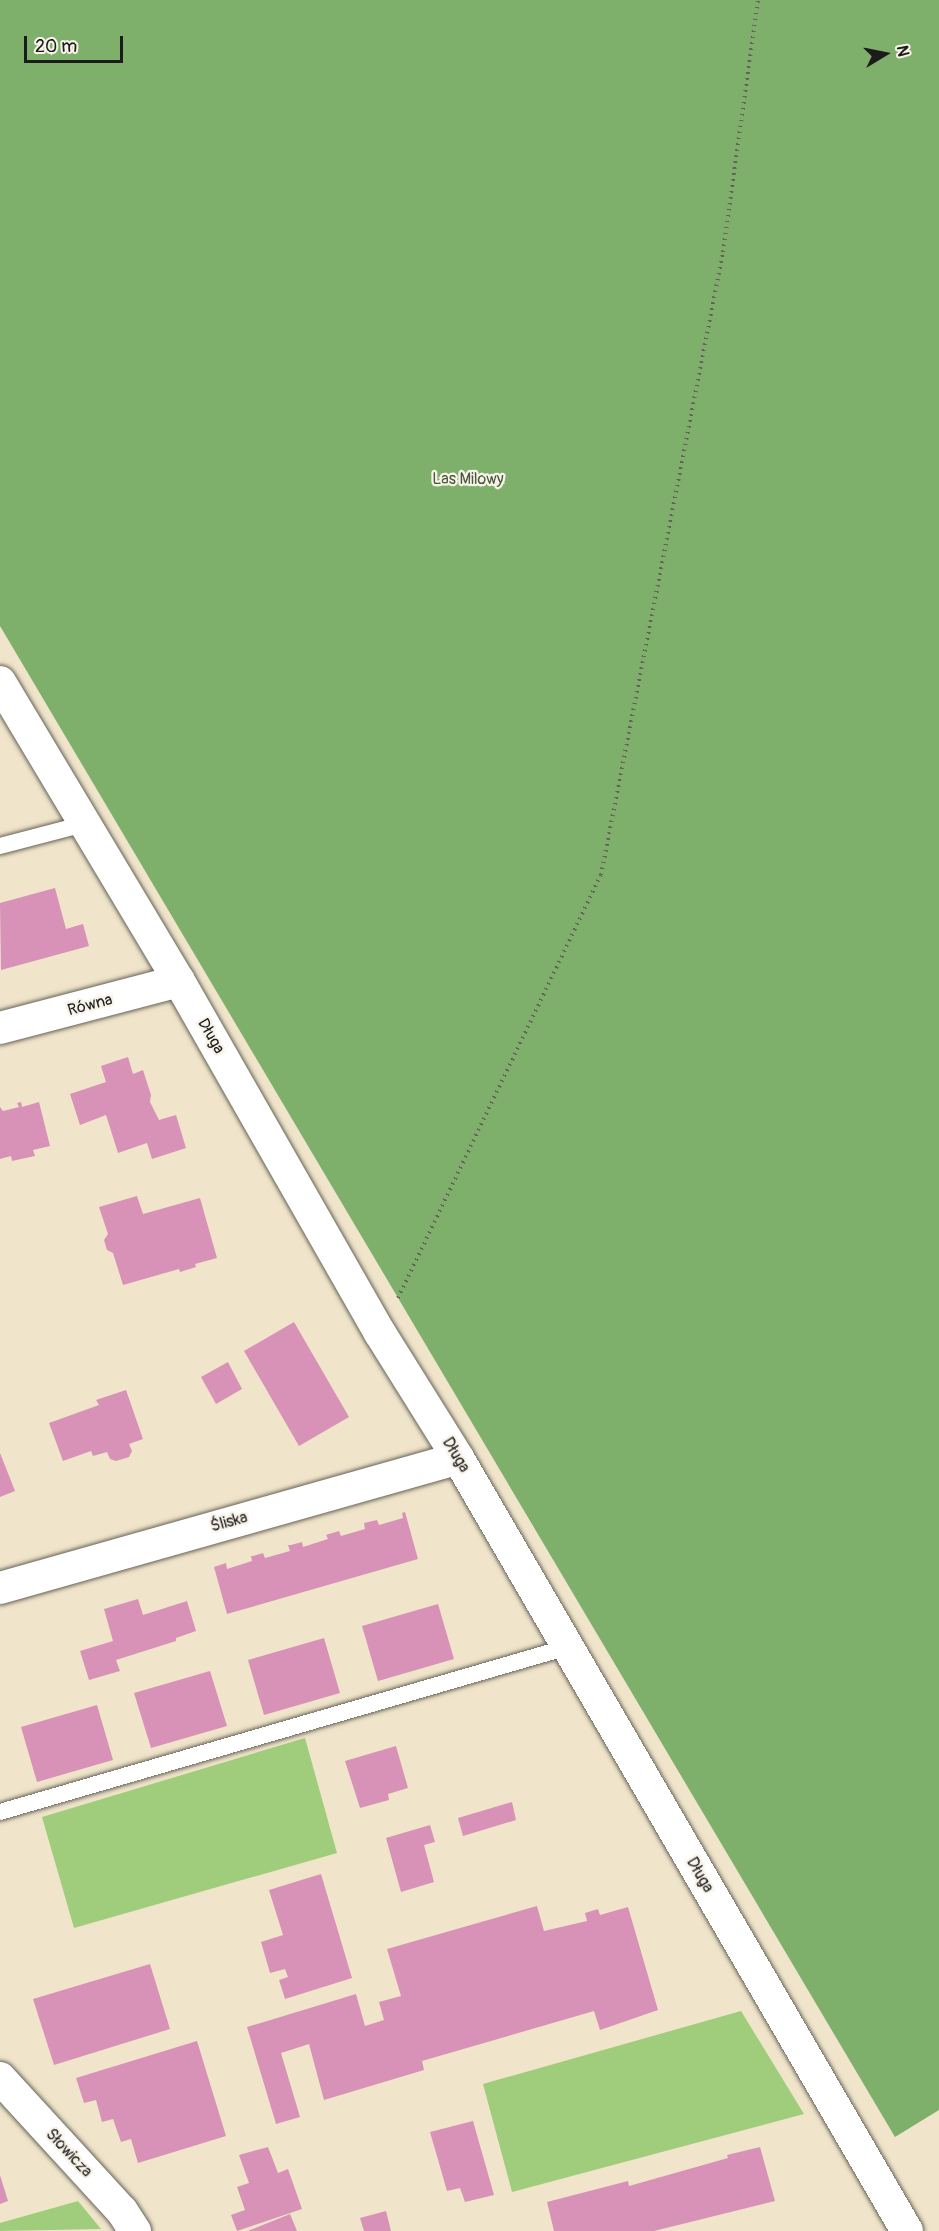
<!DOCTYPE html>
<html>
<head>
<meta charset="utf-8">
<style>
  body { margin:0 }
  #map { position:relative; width:939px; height:2231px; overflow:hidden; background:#f0e5ca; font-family:Pangolin,sans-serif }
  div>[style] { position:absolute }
  .green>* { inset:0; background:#9fcd7b }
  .forest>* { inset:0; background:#7fb06b }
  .building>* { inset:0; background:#d892b7 }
  .path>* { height:4px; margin-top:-2px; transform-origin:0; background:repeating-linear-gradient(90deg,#666259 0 1.5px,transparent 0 6px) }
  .roads { filter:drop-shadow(0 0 2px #666259) drop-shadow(0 0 2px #666259) }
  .service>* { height:16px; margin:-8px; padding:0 8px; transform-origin:8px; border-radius:8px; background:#fff }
  .minor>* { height:32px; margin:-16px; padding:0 16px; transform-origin:16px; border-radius:16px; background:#fff }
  span { translate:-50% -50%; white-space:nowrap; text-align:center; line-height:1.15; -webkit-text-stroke:4.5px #f7f3e8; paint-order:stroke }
  .park-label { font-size:16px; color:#4a5a3d }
  .street-label { font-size:16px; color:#1c1c1c }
  .north { position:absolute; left:855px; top:24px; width:60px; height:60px; -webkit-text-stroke:4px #f7f3e8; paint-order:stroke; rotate:80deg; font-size:16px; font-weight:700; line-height:24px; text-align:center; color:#1c1c1c }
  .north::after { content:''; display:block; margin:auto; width:21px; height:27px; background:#1c1c1c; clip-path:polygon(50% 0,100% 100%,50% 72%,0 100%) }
  .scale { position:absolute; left:24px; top:36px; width:99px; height:27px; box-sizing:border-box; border:3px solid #1c1c1c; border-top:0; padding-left:8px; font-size:18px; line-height:21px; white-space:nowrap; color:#1c1c1c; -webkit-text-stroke:4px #f7f3e8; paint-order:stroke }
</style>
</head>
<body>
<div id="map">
  <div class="green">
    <div style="clip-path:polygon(305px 1738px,337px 1853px,74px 1928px,42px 1817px)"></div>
    <div style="clip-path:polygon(741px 2011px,804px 2114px,512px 2192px,483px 2084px)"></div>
    <div style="clip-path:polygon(78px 2201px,101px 2229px,0 2231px,0 2223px)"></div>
  </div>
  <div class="forest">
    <div style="clip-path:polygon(0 0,939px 0,939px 2110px,895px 2137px,0 626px)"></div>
  </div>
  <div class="building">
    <div style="clip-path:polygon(55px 888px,66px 929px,83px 924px,89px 946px,1px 970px,0 903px)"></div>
    <div style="clip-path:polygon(128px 1057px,133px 1074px,143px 1070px,151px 1095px,150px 1102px,159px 1120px,176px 1115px,186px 1148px,152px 1159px,147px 1143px,118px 1153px,106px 1115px,80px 1125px,70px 1094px,106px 1082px,101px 1066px)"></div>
    <div style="clip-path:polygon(21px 1102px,22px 1107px,39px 1102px,50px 1146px,33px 1150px,35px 1156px,12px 1161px,11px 1156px,0 1159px,0 1107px,3px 1111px,19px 1107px,17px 1103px)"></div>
    <div style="clip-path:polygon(137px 1196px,143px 1214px,200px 1198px,217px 1258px,195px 1264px,196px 1267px,180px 1272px,179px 1269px,123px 1285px,113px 1253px,107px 1250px,104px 1240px,108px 1234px,99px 1207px)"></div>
    <div style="clip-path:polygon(294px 1322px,349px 1417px,299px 1446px,244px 1351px)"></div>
    <div style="clip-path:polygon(228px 1362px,242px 1389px,216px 1404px,201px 1377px)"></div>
    <div style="clip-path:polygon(126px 1390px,143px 1439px,129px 1444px,132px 1451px,129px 1457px,116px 1461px,110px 1459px,107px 1452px,93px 1456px,91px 1451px,63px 1461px,49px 1423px,99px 1405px,96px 1400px)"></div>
    <div style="clip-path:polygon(0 1453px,15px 1491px,0 1497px)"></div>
    <div style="clip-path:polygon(405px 1512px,418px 1559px,227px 1614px,214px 1567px,226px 1563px,227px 1569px,252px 1561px,251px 1556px,253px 1556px,263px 1553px,265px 1558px,290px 1551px,288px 1545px,291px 1545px,302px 1542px,303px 1547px,328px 1539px,326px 1535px,329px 1534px,339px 1531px,341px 1536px,365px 1529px,364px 1523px,377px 1520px,379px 1525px,403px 1518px,402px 1513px)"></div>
    <div style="clip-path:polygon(138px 1599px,143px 1615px,187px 1601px,196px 1631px,176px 1638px,176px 1641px,116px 1660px,120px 1671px,89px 1680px,80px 1651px,113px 1641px,104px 1609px)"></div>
    <div style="clip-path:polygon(438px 1604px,454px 1659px,378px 1681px,362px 1626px)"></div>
    <div style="clip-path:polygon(324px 1638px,340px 1693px,264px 1715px,248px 1660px)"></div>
    <div style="clip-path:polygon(210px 1671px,227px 1726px,151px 1748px,134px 1693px)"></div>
    <div style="clip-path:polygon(97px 1705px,113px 1760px,37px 1782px,21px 1727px)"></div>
    <div style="clip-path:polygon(396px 1746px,408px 1788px,388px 1794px,389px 1800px,360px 1808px,345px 1761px)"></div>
    <div style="clip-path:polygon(512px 1802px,516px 1820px,463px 1836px,458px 1818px)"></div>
    <div style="clip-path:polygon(430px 1825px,435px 1842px,424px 1845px,434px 1882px,401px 1892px,386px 1838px)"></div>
    <div style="clip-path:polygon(321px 1874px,352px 1978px,285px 1999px,279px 1980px,288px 1977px,285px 1969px,270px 1973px,261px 1942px,283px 1935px,269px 1890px)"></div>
    <div style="clip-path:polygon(537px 1906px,544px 1931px,587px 1921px,585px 1913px,598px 1909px,600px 1915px,628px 1907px,658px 2010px,600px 2030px,594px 2011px,422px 2061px,424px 2070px,324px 2100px,309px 2044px,281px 2053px,300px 2117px,276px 2124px,247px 2027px,356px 1994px,365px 2026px,384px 2020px,379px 2002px,401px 1996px,387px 1949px)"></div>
    <div style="clip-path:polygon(150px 1964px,170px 2029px,54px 2065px,33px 1999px)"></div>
    <div style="clip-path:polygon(197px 2041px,226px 2136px,138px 2163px,131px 2139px,121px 2142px,113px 2119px,102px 2122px,96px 2100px,84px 2103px,76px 2078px)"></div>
    <div style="clip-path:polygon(473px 2121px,494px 2195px,465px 2202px,460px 2188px,447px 2191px,430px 2132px)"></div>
    <div style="clip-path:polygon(268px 2147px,278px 2173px,288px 2169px,302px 2209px,237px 2231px,231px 2215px,245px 2210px,237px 2187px,249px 2183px,239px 2155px)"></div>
    <div style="clip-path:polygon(760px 2147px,775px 2201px,654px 2231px,554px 2231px,547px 2202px,628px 2181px,629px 2186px,728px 2158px,727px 2155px)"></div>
    <div style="clip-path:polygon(0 2175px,8px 2201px,0 2204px)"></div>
    <div style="clip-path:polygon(386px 2211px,391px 2231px,364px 2231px,360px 2218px)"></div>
    <div style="clip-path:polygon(290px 2214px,297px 2231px,248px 2231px)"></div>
  </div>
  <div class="path">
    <div style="left:398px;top:1298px;width:469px;rotate:-64.4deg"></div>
    <div style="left:601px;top:875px;width:635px;rotate:-78.92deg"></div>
    <div style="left:723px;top:252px;width:254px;rotate:-82.1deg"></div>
  </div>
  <div class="roads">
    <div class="service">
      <div style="left:0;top:846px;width:87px;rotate:-14.7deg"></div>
      <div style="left:0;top:1812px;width:591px;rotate:-16.2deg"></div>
    </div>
    <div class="minor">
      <div style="left:0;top:682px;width:348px;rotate:59.1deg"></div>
      <div style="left:179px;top:981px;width:405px;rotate:60.3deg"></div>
      <div style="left:380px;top:1333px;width:147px;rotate:58deg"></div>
      <div style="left:458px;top:1458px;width:894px;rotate:59.85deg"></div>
      <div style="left:0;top:1028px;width:185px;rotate:-14.7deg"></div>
      <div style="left:0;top:1588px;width:476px;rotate:-15.8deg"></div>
      <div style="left:0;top:2078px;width:180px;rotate:47.5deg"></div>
      <div style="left:122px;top:2211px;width:24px;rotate:57deg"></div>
    </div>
  </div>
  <div class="park-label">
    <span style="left:468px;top:479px">Las Milowy</span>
  </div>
  <div class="street-label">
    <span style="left:90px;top:1005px;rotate:-15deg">Równa</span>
    <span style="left:211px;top:1036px;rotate:60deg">Długa</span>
    <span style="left:456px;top:1455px;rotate:59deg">Długa</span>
    <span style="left:229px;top:1522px;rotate:-15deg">Śliska</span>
    <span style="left:700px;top:1875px;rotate:60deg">Długa</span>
    <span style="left:69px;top:2153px;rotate:47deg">Słowicza</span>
  </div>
  <div class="north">N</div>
  <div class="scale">20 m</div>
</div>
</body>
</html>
